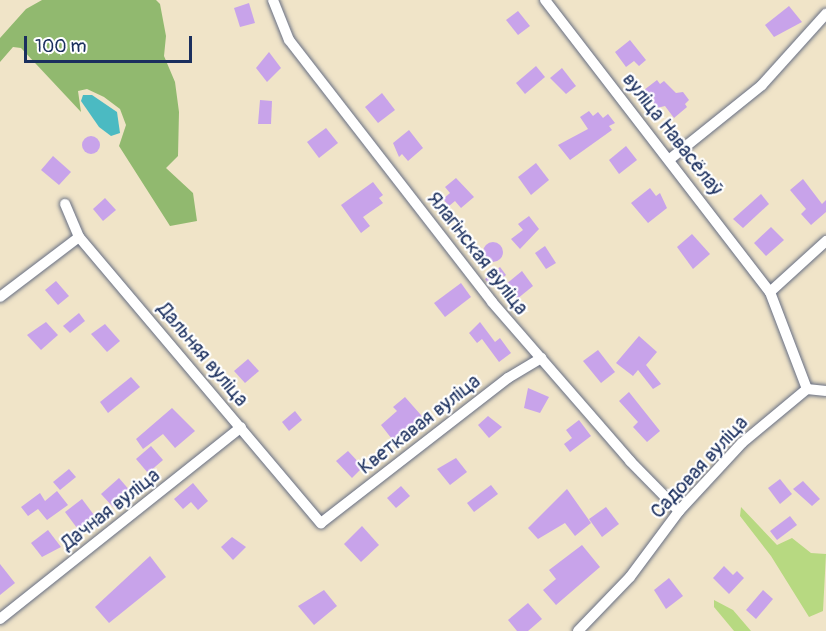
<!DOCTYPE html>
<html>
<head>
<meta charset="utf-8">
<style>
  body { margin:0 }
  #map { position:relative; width:826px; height:631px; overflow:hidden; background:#f0e4c8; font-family:Pangolin,sans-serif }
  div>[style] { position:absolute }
  .green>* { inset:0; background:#b7d981 }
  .forest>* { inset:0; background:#91b96f }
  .water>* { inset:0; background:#4bbac2 }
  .building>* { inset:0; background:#c8a3ea }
  .round { border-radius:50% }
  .roads { filter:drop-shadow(0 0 2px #666e83) drop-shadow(0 0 2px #666e83) }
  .minor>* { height:10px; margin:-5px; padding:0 5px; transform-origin:5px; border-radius:5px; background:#fff }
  span { translate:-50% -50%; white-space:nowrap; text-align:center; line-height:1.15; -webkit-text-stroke:4.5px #fff; paint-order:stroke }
  .street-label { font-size:20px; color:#1b2f5e }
  .scale { position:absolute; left:24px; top:36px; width:168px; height:27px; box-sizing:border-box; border:3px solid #1b2f5e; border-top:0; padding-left:8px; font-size:18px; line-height:21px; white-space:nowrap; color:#1b2f5e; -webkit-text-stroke:4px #fff; paint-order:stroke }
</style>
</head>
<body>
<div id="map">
  <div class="green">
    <div style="clip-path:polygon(741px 507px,777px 545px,792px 538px,811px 553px,826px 554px,823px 611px,809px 617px,771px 556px,740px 516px)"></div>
    <div style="clip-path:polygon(714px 600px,733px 610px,751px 631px,734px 631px,714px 607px)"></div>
  </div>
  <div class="forest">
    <div style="clip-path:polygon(42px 0,156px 0,160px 4px,166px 36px,164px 56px,175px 82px,179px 112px,178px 156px,166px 168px,193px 193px,197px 221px,170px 226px,119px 146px,126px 125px,120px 109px,104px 97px,87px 89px,78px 91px,81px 112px,21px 48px,13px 47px,0 62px,0 38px,26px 9px)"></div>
  </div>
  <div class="water">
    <div style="clip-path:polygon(83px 95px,92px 95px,117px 112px,120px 133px,111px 136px,99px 127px,81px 101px)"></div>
  </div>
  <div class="building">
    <div style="clip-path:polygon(249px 3px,255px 23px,240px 27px,234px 8px)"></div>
    <div style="clip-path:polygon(789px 6px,802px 22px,774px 37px,765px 25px)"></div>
    <div style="clip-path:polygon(518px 11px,530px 26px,518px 35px,506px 20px)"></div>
    <div style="clip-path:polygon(630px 40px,646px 60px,639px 66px,634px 61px,626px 67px,615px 52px)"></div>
    <div style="clip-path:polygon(269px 52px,281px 68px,267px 82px,256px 68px)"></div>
    <div style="clip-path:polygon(536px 66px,545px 77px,525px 94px,516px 83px)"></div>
    <div style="clip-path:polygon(562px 68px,576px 86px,566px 94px,550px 78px)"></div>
    <div style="clip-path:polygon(657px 80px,660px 84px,664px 81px,676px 93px,683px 92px,689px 100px,685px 104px,687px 107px,674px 118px,665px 106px,657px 108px,644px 90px)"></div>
    <div style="clip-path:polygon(382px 93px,395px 110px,378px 123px,365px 107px)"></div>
    <div style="clip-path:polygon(260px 100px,272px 101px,271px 124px,258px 124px)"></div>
    <div style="clip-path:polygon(589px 111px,593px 116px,598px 112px,603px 118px,608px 114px,615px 123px,609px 126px,612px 130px,570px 160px,558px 145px,588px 129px,580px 117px)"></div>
    <div style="clip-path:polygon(326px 128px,338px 143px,319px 158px,307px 142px)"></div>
    <div style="clip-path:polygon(409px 130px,423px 148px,408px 161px,402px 154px,399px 157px,393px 143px)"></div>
    <div class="round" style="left:82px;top:136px;width:18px;height:18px"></div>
    <div style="clip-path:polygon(626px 146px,637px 160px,619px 174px,609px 160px)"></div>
    <div style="clip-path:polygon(53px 156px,71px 172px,59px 185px,41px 170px)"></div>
    <div style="clip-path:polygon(536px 163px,549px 180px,531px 195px,518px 177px)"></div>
    <div style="clip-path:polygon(456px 178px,474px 197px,461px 208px,455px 201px,449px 206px,443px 199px,450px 193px,445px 187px)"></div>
    <div style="clip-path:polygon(803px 179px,822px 204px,826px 200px,826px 212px,811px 225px,801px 214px,806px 209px,790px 190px)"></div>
    <div style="clip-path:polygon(373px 182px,383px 195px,379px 198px,383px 203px,363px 217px,370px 226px,361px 233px,341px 205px)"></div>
    <div style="clip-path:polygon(650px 188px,656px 196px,660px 193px,667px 208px,648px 223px,631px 203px)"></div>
    <div style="clip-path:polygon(761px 194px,769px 204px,743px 228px,733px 219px)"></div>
    <div style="clip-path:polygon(105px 198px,116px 210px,103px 221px,93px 209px)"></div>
    <div style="clip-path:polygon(529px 216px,539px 229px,520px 249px,511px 239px,523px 230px,518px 224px)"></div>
    <div style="clip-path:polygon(771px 227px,784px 240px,766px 256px,754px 243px)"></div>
    <div style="clip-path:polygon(692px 234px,710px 254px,693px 269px,677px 247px)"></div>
    <div class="round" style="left:483px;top:242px;width:20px;height:20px"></div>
    <div style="clip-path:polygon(545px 246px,556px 263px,546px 269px,535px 253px)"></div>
    <div style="clip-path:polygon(500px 267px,506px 275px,491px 287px,485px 279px)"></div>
    <div style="clip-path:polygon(522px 271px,533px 286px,517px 299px,506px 284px)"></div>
    <div style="clip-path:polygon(56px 281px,69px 296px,58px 305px,45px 290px)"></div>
    <div style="clip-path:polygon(461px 283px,471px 297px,445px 317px,434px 303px)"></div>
    <div style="clip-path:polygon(79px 313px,85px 321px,70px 333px,63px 326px)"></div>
    <div style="clip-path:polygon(46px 322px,58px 335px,41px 350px,27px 335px)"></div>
    <div style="clip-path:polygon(480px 322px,495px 342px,500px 338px,511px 353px,499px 362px,482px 339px,477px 343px,469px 333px)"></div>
    <div style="clip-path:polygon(105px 324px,120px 341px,107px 352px,91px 334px)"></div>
    <div style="clip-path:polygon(639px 336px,657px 352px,646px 365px,661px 384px,653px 389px,638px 370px,633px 376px,616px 363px)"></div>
    <div style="clip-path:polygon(598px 350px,615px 372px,601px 383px,583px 361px)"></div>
    <div style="clip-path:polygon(248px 359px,259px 371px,245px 383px,234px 371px)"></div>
    <div style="clip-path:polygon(131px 377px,140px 387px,108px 413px,100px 402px)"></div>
    <div style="clip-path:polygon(528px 388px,549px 397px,540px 413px,524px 408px)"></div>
    <div style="clip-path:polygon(629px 392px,660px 431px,647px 442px,633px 427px,638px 422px,619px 401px)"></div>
    <div style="clip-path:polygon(405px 397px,428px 423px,419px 431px,415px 426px,395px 443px,381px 425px,397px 411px,393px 407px)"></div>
    <div style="clip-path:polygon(172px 408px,195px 431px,175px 448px,163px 434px,143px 449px,136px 439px)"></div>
    <div style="clip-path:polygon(295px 411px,302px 420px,289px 431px,282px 422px)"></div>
    <div style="clip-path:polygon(488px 416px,502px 427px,489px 438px,478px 425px)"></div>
    <div style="clip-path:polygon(579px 420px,591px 436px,570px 452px,564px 444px,572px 438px,566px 430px)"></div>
    <div style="clip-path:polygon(151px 446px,163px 460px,148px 473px,136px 459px)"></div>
    <div style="clip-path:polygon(348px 451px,363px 467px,352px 478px,336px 461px)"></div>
    <div style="clip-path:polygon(456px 458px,467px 472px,450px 485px,437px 469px)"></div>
    <div style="clip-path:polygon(69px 469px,76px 477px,60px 490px,53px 482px)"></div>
    <div style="clip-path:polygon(119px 478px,131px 492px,113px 507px,101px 494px)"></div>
    <div style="clip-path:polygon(780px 479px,792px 494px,780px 504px,768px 488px)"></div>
    <div style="clip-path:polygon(803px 481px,820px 499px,812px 506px,793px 489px)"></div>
    <div style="clip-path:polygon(193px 483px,208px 501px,198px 510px,191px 502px,183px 509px,174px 499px)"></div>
    <div style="clip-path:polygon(491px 485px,498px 494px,474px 512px,467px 503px)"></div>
    <div style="clip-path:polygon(401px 486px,410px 496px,396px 508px,387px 498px)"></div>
    <div style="clip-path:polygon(567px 489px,591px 523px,575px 536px,565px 523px,538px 539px,528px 528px)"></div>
    <div style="clip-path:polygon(57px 491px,68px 505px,47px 520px,38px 509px,28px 516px,21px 507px,40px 493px,45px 501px)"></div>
    <div style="clip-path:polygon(82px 499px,97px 519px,80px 532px,65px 512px)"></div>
    <div style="clip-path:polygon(606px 507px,619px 524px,602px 537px,589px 519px)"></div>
    <div style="clip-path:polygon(790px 516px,797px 525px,777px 540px,770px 531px)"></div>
    <div style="clip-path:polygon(362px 526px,379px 545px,361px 562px,344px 544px)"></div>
    <div style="clip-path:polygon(48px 530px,61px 547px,42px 557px,31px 543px)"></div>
    <div style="clip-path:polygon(232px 537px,246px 547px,233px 560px,221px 547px)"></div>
    <div style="clip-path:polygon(582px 545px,600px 567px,556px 605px,543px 590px,556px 579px,549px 570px)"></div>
    <div style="clip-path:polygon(150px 556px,166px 577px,109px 623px,95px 607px)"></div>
    <div style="clip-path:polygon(0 564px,15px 583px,0 595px)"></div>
    <div style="clip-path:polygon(724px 566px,733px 575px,737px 571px,744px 578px,729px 594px,713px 578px)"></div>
    <div style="clip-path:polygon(669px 578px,683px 596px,666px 609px,654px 590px)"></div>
    <div style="clip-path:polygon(324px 590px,337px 606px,314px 625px,298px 606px)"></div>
    <div style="clip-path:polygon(763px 590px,773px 599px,756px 619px,746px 610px)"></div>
    <div style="clip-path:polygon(528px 603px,542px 619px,528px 631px,517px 631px,508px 620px)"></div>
  </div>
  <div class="roads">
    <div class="minor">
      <div style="left:273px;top:0;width:43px;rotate:68.2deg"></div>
      <div style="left:289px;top:40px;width:331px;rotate:52.2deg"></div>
      <div style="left:492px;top:302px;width:211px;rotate:49deg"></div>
      <div style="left:630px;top:461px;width:70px;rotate:45.6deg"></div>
      <div style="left:545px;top:0;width:369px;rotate:52.4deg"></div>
      <div style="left:670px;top:159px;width:118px;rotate:-38.8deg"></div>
      <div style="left:762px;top:85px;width:96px;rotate:-48deg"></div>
      <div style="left:65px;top:204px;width:36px;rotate:67deg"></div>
      <div style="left:79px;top:237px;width:375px;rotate:49.8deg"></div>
      <div style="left:321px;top:523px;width:237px;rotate:-37.8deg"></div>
      <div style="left:508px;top:378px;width:39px;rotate:-31deg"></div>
      <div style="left:0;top:297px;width:99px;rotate:-37.2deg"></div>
      <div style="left:807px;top:389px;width:19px;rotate:6deg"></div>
      <div style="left:0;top:619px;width:308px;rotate:-38.5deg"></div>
      <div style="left:578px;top:631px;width:75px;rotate:-46.1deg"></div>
      <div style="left:630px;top:577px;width:82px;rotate:-53.4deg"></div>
      <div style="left:679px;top:511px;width:93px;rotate:-47.2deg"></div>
      <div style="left:742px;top:443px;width:85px;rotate:-39.7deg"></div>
      <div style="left:807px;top:389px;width:104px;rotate:-110.9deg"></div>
      <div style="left:770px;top:292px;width:76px;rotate:-42.3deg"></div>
    </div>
  </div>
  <div class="street-label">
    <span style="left:673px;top:134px;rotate:52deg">вуліца Навасёлаў</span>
    <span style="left:478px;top:253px;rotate:52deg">Ялагінская вуліца</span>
    <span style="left:203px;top:354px;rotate:50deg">Дальняя вуліца</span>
    <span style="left:419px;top:424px;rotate:-38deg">Кветкавая вуліца</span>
    <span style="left:699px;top:467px;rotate:-47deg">Садовая вуліца</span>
    <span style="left:110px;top:509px;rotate:-38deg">Дачная вуліца</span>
  </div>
  <div class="scale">100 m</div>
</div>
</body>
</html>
